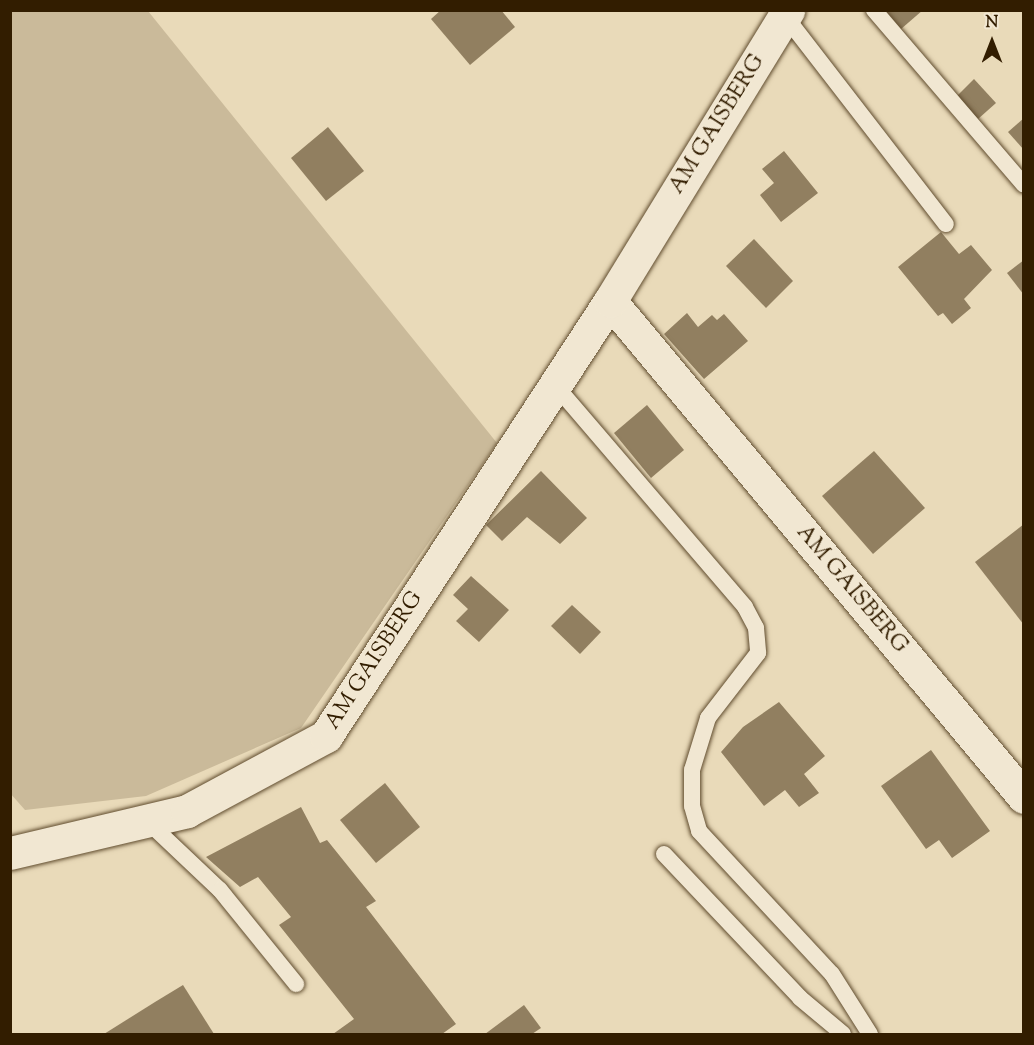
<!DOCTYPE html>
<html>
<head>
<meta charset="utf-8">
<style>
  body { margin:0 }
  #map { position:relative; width:1034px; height:1045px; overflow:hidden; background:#e9dab9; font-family:"Sorts Mill Goudy",serif }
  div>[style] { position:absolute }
  .green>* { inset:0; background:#caba9a }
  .building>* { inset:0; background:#917f60 }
  .roads { filter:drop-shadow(0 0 2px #604c2e) drop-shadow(0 0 2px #604c2e) }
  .service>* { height:16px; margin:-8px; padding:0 8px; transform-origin:8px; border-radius:8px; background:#f1e7d2 }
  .minor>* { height:33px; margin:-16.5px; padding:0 16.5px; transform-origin:16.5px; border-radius:16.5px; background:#f1e7d2 }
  span { translate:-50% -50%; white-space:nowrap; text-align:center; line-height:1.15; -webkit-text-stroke:4.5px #f1e7d2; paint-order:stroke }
  .street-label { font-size:22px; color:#321d00 }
  .frame { position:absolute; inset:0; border:12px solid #321d00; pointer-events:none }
  .north { position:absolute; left:962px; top:12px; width:60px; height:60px; -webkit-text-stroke:4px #f1e7d2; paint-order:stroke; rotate:0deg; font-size:16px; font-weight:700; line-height:24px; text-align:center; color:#321d00 }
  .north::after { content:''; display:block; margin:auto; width:21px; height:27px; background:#321d00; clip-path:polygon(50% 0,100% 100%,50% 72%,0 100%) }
</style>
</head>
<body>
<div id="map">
  <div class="green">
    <div style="clip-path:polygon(10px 11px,148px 11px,497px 443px,301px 728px,146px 796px,25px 810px,10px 793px)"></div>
  </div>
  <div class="building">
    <div style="clip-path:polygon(441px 10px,501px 10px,515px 27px,470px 65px,431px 19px)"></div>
    <div style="clip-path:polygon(885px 10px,923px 10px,901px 29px)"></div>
    <div style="clip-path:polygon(974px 79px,996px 103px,978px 119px,957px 96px)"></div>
    <div style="clip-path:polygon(1024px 118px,1024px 150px,1008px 132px)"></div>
    <div style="clip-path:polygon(328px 127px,364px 171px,326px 201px,291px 158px)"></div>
    <div style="clip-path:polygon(784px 151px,818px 193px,781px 222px,760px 195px,774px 183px,762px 169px)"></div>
    <div style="clip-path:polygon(941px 232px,959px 254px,971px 245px,992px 270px,964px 299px,971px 308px,952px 324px,943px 313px,938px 316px,898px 267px)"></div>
    <div style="clip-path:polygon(754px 239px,793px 281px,766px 308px,726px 266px)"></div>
    <div style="clip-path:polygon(1024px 260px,1024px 295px,1007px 273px)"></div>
    <div style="clip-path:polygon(687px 313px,698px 327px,712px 315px,717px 320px,724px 314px,748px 341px,704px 379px,664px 334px)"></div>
    <div style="clip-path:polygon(647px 405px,684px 450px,651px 478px,614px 433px)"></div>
    <div style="clip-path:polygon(874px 451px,925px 508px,873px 554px,822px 496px)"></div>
    <div style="clip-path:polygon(541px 471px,587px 518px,560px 544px,527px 517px,502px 541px,486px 525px)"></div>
    <div style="clip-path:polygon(1024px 524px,1024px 625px,975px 562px)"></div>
    <div style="clip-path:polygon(471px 576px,509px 610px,479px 642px,456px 621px,468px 609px,453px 595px)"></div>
    <div style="clip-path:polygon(572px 605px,601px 632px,580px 654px,551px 626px)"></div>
    <div style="clip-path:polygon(779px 702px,825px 756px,804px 774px,819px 793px,799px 807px,785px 790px,764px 806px,721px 752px,743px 727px)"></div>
    <div style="clip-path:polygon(931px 750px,990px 831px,952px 858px,939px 840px,926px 849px,881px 786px)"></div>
    <div style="clip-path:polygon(385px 783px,420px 827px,376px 863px,340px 820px)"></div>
    <div style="clip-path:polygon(301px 807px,320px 843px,327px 840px,376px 901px,366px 907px,456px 1024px,442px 1034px,333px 1034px,354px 1019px,279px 925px,291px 917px,258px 877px,240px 887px,206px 857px)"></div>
    <div style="clip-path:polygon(183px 985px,214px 1034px,104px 1034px,155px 1002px)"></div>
    <div style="clip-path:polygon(524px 1005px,541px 1028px,532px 1034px,485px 1034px)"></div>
  </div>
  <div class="roads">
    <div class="service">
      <div style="left:874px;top:10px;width:230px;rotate:49.4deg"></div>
      <div style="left:785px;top:16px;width:263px;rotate:52.3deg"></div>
      <div style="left:555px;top:385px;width:292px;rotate:49.4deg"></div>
      <div style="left:745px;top:607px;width:24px;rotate:62deg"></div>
      <div style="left:756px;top:628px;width:25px;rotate:85deg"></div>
      <div style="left:758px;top:653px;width:82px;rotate:127.6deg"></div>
      <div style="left:708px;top:718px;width:54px;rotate:107.1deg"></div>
      <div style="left:692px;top:770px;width:36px;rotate:90deg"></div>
      <div style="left:692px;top:806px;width:26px;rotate:74deg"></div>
      <div style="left:699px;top:831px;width:195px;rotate:47.1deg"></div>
      <div style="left:832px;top:974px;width:71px;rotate:57.7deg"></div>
      <div style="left:147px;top:821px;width:100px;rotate:43.4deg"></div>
      <div style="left:220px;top:890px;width:121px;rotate:51deg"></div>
      <div style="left:664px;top:854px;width:198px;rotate:46.6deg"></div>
      <div style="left:800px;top:998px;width:56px;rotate:39.9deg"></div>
    </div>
    <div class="minor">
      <div style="left:610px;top:301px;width:646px;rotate:50.15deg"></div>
      <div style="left:10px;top:853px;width:182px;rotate:-13.3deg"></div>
      <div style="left:187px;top:811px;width:158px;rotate:-28.3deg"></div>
      <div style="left:326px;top:736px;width:520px;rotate:-56.86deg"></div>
      <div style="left:610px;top:301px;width:341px;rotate:-58.5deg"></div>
    </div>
  </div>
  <div class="street-label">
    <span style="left:718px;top:125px;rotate:-58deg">AM GAISBERG</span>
    <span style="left:851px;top:590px;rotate:50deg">AM GAISBERG</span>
    <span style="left:375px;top:661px;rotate:-57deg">AM GAISBERG</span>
  </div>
  <div class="frame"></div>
  <div class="north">N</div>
</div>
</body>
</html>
